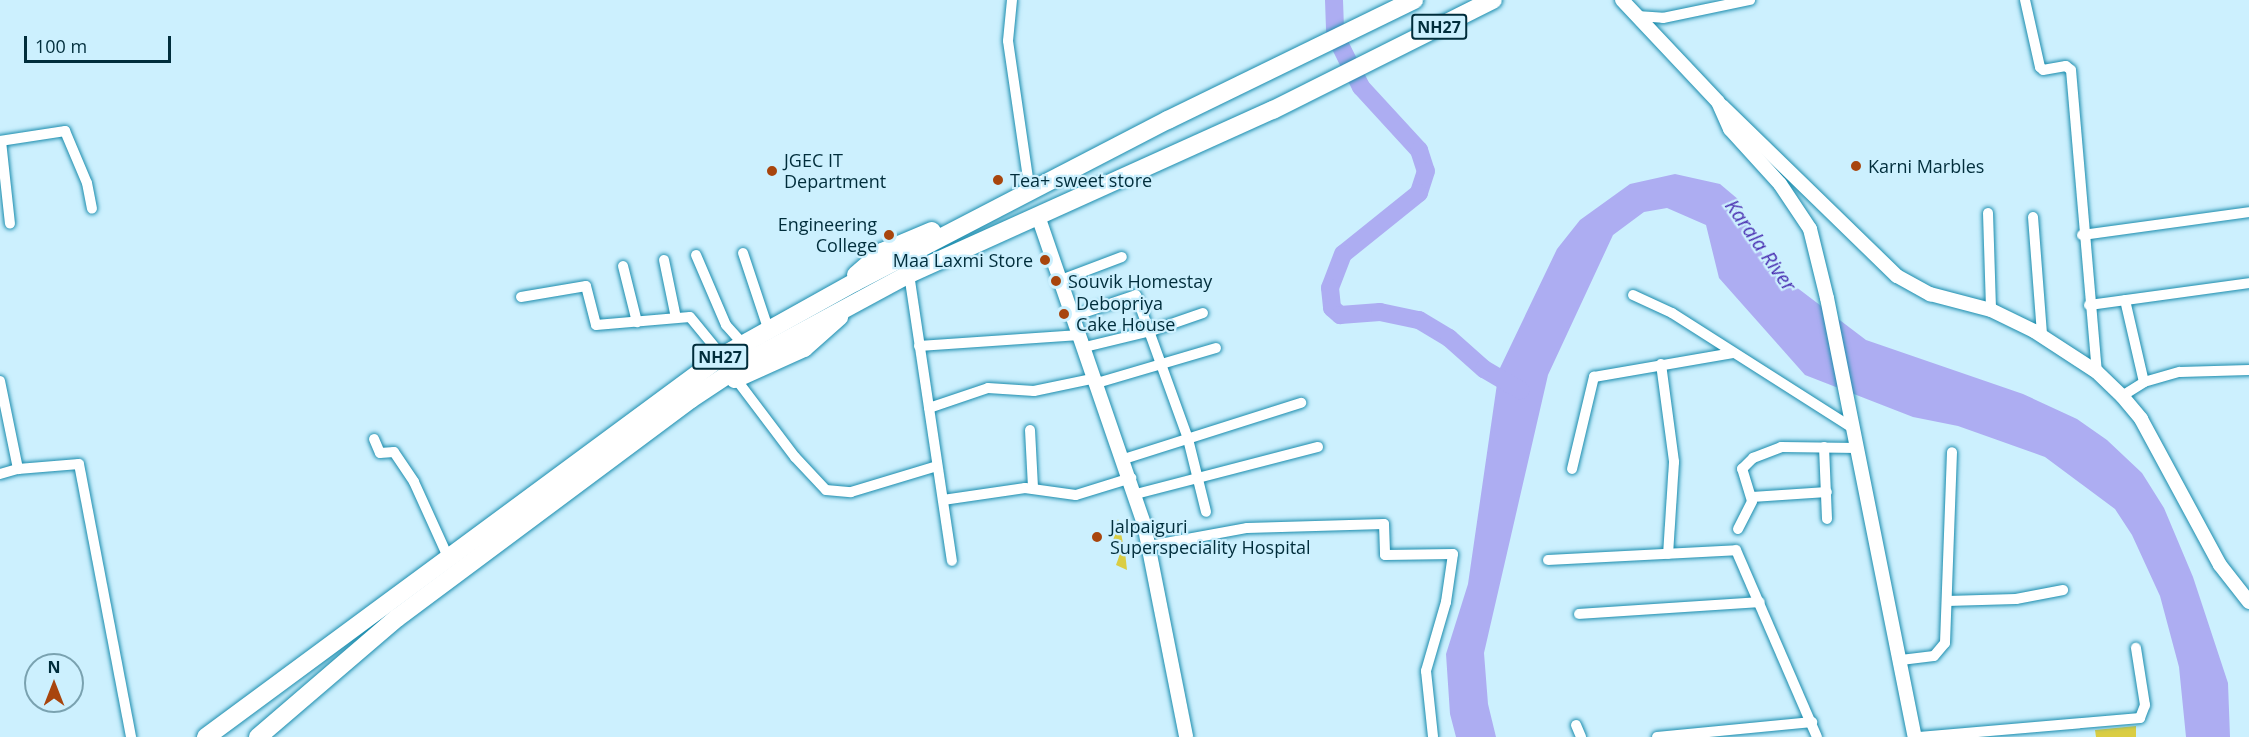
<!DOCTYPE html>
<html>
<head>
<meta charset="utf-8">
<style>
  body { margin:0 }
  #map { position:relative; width:2249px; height:737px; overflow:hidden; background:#ccf0fe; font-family:"Open Sans",sans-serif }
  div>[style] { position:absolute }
  .green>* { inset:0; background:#dacd43 }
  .water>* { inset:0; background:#adadf2 }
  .river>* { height:18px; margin:-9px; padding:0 9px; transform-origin:9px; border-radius:9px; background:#adadf2 }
  .roads { filter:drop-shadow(0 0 2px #1b8cad) drop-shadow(0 0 2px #1b8cad) }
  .street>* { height:10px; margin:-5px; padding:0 5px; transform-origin:5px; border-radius:5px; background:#fff }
  .secondary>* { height:14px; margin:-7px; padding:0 7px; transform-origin:7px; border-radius:7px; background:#fff }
  .highway>* { height:18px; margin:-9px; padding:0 9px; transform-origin:9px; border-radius:9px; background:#fff }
  .dots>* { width:16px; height:16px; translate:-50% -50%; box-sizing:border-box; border:3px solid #ccf0fe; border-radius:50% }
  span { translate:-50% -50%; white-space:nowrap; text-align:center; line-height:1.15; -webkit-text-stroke:4.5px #ccf0fe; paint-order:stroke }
  .shield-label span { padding:2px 4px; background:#ccf0fe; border:2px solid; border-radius:4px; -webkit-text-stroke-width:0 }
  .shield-label { font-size:16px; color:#002d3b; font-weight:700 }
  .poi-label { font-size:18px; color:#002d3b }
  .left { translate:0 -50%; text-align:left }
  .right { translate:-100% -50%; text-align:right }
  .water-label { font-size:20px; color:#492eb1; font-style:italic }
  .north { position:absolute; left:24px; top:653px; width:60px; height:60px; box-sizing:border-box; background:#ccf0fe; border:2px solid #7aa2b0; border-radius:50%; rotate:0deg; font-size:16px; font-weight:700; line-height:24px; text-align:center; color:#002d3b }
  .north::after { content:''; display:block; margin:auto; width:21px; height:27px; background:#a8450d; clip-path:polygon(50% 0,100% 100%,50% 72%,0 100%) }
  .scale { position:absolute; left:24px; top:36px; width:147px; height:27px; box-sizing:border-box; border:3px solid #002d3b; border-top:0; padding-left:8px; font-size:18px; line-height:21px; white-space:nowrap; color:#002d3b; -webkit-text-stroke:4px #ccf0fe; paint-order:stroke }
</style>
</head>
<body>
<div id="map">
  <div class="green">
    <div style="clip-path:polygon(1118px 519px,1123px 543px,1116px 548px,1112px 546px)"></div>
    <div style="clip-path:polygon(1121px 551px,1125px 552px,1127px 570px,1116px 565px)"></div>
    <div style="clip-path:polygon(2136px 726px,2136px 737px,2096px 737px,2095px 730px)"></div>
  </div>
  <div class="water">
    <div style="clip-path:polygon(1675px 174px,1720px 184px,1739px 200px,1767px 265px,1866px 340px,2023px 394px,2077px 419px,2107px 440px,2142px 473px,2164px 508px,2193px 577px,2228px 683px,2230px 737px,2186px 737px,2179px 667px,2160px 596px,2132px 535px,2115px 509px,2045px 457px,1958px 426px,1913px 417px,1805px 375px,1719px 278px,1706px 225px,1667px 208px,1644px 212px,1613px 235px,1548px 375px,1484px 653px,1488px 704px,1496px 737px,1456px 737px,1450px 714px,1446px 654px,1468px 584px,1499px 370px,1557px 249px,1580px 220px,1630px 184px)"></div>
  </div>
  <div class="river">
    <div style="left:1334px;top:0;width:35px;rotate:88deg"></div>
    <div style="left:1335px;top:35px;width:58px;rotate:63.4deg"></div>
    <div style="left:1361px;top:87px;width:86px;rotate:47.4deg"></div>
    <div style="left:1419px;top:150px;width:22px;rotate:72deg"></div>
    <div style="left:1426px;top:171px;width:23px;rotate:108deg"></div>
    <div style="left:1419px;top:193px;width:97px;rotate:141.2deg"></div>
    <div style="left:1343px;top:254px;width:36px;rotate:111deg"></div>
    <div style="left:1330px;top:288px;width:20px;rotate:84deg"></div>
    <div style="left:1332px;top:308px;width:11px;rotate:41deg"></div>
    <div style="left:1340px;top:315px;width:40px;rotate:-4.3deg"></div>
    <div style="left:1380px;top:312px;width:40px;rotate:12deg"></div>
    <div style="left:1419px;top:320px;width:35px;rotate:31deg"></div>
    <div style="left:1449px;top:338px;width:47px;rotate:41.5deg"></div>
    <div style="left:1484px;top:369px;width:42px;rotate:30.3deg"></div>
  </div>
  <div class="roads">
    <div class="street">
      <div style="left:1012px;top:0;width:41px;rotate:95.6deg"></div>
      <div style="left:1008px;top:41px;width:152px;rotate:81.7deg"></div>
      <div style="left:2025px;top:0;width:69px;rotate:77.4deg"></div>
      <div style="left:2040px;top:67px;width:4px;rotate:45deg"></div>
      <div style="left:2043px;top:70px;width:23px;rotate:-10deg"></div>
      <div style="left:2066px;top:66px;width:6px;rotate:39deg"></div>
      <div style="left:2071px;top:70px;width:303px;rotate:85.1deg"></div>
      <div style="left:1637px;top:16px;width:26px;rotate:4deg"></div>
      <div style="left:1663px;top:18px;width:89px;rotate:-11.7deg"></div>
      <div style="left:0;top:141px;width:66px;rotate:-8.7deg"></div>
      <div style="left:65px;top:131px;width:56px;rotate:67.1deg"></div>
      <div style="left:87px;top:183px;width:26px;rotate:79deg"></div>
      <div style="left:1px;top:141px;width:83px;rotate:83.8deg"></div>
      <div style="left:1988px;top:213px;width:97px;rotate:88.2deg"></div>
      <div style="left:2033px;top:217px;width:118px;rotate:85.6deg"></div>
      <div style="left:2082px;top:235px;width:169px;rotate:-7.8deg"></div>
      <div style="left:743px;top:253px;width:79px;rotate:71.6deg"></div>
      <div style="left:696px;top:255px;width:76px;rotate:66.8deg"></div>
      <div style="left:726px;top:325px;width:24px;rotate:48deg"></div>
      <div style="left:664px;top:260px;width:59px;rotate:78.3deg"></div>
      <div style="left:623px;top:266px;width:58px;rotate:76deg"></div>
      <div style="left:909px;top:274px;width:290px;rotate:81.5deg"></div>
      <div style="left:1061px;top:280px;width:65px;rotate:-20.7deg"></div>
      <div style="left:1633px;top:295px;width:43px;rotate:24.8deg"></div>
      <div style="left:1672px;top:313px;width:216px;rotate:32.5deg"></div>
      <div style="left:521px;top:297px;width:66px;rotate:-9.6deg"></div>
      <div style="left:586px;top:286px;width:40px;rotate:75.6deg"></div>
      <div style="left:596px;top:325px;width:94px;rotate:-4.9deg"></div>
      <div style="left:690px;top:317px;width:50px;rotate:50.6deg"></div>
      <div style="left:2125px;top:300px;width:84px;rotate:77deg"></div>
      <div style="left:2089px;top:305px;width:162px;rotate:-7.8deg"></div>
      <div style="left:1074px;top:316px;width:65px;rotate:-18.7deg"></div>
      <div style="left:1136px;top:295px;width:153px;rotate:70.1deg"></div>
      <div style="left:1188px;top:439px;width:75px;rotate:76.1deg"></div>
      <div style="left:919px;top:346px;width:161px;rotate:-3.9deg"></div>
      <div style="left:1085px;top:347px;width:68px;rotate:-13.6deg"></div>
      <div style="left:1151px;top:331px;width:55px;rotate:-19.1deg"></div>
      <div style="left:1661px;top:364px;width:99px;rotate:82.4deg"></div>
      <div style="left:1674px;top:462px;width:92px;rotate:93.7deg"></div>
      <div style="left:736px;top:379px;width:98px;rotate:52.9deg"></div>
      <div style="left:795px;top:457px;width:45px;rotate:46.8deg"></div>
      <div style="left:826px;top:490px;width:25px;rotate:5deg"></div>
      <div style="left:851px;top:492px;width:90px;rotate:-16.8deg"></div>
      <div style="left:0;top:381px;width:90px;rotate:78.4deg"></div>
      <div style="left:18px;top:469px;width:61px;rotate:-4.7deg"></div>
      <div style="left:79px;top:464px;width:278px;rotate:79.2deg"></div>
      <div style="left:1097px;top:383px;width:124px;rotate:-16.4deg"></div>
      <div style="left:2122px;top:396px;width:26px;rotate:-32deg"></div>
      <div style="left:2144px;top:382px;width:37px;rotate:-16deg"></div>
      <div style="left:2180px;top:372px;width:69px;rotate:-1.7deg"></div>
      <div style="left:929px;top:408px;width:62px;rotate:-18.7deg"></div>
      <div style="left:988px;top:388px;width:46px;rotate:3.7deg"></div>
      <div style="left:1034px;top:391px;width:63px;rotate:-11.8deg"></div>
      <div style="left:1030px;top:430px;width:58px;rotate:87deg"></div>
      <div style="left:374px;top:439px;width:15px;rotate:67deg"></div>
      <div style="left:380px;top:453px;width:14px;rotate:-4deg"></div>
      <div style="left:394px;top:452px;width:36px;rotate:56deg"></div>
      <div style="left:414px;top:482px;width:82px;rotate:65.6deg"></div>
      <div style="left:1824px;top:447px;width:72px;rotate:87.6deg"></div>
      <div style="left:1124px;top:459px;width:186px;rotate:-17.6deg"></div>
      <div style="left:1572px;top:469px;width:95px;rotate:-76.6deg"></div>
      <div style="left:1594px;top:377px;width:141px;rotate:-9.8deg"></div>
      <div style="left:0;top:474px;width:19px;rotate:-16deg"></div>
      <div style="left:1136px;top:494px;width:188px;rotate:-14.5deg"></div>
      <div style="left:1752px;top:497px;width:75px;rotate:-3.8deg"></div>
      <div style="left:943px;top:500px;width:83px;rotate:-8.3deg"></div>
      <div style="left:1025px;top:488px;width:51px;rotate:7.8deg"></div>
      <div style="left:1076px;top:495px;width:58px;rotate:-17.2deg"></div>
      <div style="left:1738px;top:529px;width:31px;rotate:-63deg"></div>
      <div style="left:1752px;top:501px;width:34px;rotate:-107deg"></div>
      <div style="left:1742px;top:469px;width:16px;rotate:-45deg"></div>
      <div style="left:1753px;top:458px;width:30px;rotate:-21deg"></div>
      <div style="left:1781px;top:447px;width:77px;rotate:0.7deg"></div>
      <div style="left:1149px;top:546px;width:100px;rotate:-10.4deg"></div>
      <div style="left:1247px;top:528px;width:137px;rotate:-1.7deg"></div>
      <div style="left:1384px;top:524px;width:31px;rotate:88deg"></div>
      <div style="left:1385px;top:555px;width:68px;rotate:-0.8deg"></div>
      <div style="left:1453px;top:554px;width:49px;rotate:98.3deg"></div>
      <div style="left:1446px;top:602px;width:72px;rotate:106.2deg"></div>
      <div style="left:1426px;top:671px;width:66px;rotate:83.9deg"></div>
      <div style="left:1548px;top:560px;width:188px;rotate:-3deg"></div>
      <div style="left:1736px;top:550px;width:204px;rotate:66.6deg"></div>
      <div style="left:1947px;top:601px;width:69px;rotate:-1.7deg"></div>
      <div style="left:2016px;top:599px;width:48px;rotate:-10.8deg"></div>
      <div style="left:1579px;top:614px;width:181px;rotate:-3.8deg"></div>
      <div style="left:1901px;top:660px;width:33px;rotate:-7deg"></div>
      <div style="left:1934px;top:656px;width:17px;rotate:-50deg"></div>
      <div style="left:1945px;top:643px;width:191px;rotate:-87.9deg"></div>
      <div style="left:1576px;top:725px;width:13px;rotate:67deg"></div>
      <div style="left:1657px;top:737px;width:156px;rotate:-5.5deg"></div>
      <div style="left:1919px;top:737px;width:222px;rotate:-4.9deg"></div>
      <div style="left:2140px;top:718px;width:14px;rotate:-69deg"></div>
      <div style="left:2145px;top:705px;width:58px;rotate:-99deg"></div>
    </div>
    <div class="secondary">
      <div style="left:1622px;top:0;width:140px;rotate:46.7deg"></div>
      <div style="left:1718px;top:102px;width:30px;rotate:66deg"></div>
      <div style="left:1730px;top:129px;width:74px;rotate:47.7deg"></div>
      <div style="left:1780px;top:184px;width:54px;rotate:56.3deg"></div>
      <div style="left:1810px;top:229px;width:71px;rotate:76.2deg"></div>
      <div style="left:1827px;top:298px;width:448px;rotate:78.7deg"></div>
      <div style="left:1722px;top:106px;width:244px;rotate:44.2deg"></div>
      <div style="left:1897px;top:276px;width:38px;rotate:29deg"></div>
      <div style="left:1930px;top:294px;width:63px;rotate:14.7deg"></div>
      <div style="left:1991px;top:310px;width:48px;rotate:26deg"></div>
      <div style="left:2034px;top:331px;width:75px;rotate:33.1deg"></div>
      <div style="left:2097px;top:372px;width:35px;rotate:44deg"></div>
      <div style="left:2122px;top:396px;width:30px;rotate:50deg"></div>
      <div style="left:2141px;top:419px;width:166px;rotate:61.6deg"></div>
      <div style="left:2220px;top:565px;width:47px;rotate:51.9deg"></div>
      <div style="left:1038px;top:216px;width:326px;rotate:71deg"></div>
      <div style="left:1144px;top:524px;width:217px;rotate:78.8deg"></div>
    </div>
    <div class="highway">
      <div style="left:856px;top:275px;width:35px;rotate:-41deg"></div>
      <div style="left:882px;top:252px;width:54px;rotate:-22.8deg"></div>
      <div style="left:735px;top:379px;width:76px;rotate:-24.2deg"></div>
      <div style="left:804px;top:348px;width:47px;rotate:-41.5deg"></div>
      <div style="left:206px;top:737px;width:641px;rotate:-36.44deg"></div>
      <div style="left:722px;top:356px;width:152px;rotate:-29.1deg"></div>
      <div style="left:855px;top:282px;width:352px;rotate:-27.4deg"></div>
      <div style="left:1168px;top:120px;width:274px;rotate:-26deg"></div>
      <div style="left:258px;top:737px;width:183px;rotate:-40.6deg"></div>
      <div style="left:397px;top:618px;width:367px;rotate:-36.7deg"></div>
      <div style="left:691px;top:399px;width:71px;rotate:-33.5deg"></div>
      <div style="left:750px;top:360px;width:181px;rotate:-28.4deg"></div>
      <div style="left:909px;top:274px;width:399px;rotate:-24.3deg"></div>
      <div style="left:1273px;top:110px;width:246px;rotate:-26.6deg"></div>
    </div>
  </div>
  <div class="dots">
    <div style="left:1856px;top:166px;background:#a8450d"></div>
    <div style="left:772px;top:171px;background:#a8450d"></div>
    <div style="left:998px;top:180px;background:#a8450d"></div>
    <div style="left:889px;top:235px;background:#a8450d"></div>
    <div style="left:1045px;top:260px;background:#a8450d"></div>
    <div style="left:1056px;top:281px;background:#a8450d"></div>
    <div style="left:1064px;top:314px;background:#a8450d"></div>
    <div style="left:1097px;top:537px;background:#a8450d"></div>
  </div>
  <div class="shield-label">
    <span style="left:1439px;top:27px">NH27</span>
    <span style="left:720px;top:357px">NH27</span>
  </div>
  <div class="poi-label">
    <span class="left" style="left:784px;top:171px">JGEC IT<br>Department</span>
    <span class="left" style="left:1868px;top:166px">Karni Marbles</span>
    <span class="left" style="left:1010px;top:180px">Tea+ sweet store</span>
    <span class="right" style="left:877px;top:235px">Engineering<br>College</span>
    <span class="right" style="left:1033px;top:260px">Maa Laxmi Store</span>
    <span class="left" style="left:1068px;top:281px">Souvik Homestay</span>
    <span class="left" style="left:1076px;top:314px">Debopriya<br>Cake House</span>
    <span class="left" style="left:1110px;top:537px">Jalpaiguri<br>Superspeciality Hospital</span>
  </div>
  <div class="water-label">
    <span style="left:1761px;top:245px;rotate:55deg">Karala River</span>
  </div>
  <div class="north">N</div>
  <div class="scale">100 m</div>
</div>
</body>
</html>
